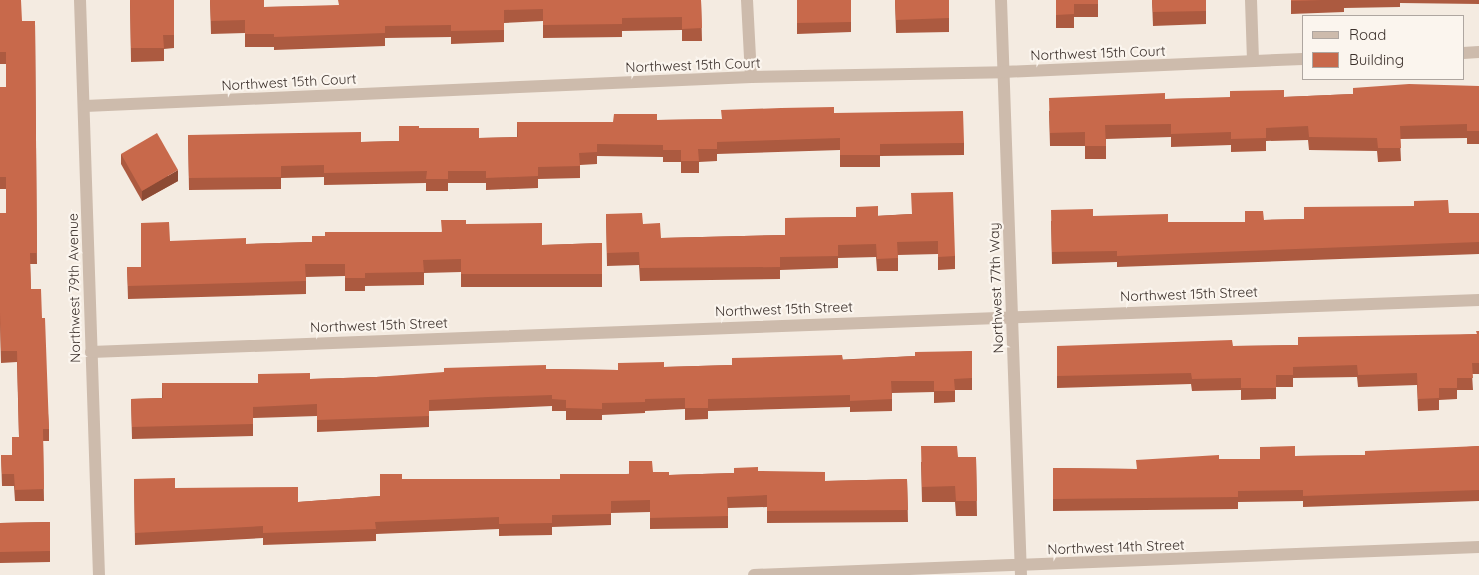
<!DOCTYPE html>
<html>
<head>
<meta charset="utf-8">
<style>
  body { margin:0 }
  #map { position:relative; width:1479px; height:575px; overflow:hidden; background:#f4ebe1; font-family:Quicksand,sans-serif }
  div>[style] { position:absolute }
  .minor>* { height:12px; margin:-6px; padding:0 6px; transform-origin:6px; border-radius:6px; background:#cdbbac }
  .wall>* { inset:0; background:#ac5a40 }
  .shaded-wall>* { inset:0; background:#8c4a34 }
  .building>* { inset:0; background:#c8694b }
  span { translate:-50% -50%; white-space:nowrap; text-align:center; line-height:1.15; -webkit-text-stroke:4.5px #fbf5ee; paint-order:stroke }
  .street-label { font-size:14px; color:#3b302b }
  .legend { position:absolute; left:1302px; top:15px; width:162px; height:65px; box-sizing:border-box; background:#fbf5ee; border:1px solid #aea6a0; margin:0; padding:6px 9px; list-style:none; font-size:15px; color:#3b302b }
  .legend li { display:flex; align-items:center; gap:10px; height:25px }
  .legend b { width:25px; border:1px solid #aea6a0 }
</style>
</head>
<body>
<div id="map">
  <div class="minor">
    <div style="left:80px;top:0;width:575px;rotate:88.11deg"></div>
    <div style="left:747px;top:0;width:77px;rotate:87deg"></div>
    <div style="left:1001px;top:0;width:575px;rotate:88.01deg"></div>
    <div style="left:1251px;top:0;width:61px;rotate:88.1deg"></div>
    <div style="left:1463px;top:53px;width:16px;rotate:-4deg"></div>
    <div style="left:85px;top:106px;width:667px;rotate:-2.49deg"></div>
    <div style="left:751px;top:77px;width:252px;rotate:-1.1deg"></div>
    <div style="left:1003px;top:72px;width:300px;rotate:-2.5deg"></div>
    <div style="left:91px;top:352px;width:1389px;rotate:-2.15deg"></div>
    <div style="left:754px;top:575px;width:726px;rotate:-2.21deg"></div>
  </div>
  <div class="wall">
    <div style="clip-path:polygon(0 0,22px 21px,35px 21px,37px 264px,30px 264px,31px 289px,42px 318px,49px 429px,49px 441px,43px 441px,44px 501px,15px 501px,14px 486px,2px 486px,1px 455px,12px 455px,19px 437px,17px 362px,1px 363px,0 323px,0 213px,6px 213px,6px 189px,0 189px,0 87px,6px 87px,6px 64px,0 64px)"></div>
    <div style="clip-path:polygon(130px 0,174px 0,174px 48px,164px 49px,164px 61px,131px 62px)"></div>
    <div style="clip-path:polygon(210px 0,264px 7px,701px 0,702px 41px,682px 41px,682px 30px,622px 31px,622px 37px,543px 38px,543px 21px,504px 23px,504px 42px,451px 44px,451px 37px,385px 38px,385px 46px,274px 50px,274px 47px,245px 47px,245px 33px,211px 34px)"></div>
    <div style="clip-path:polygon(797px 0,851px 0,851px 32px,797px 34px)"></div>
    <div style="clip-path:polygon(895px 0,949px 18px,949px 32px,896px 33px)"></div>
    <div style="clip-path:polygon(1056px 0,1098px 0,1098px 17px,1074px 17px,1074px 28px,1056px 28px)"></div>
    <div style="clip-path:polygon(1152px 0,1206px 0,1206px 24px,1153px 26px)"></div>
    <div style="clip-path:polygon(1291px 0,1479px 0,1479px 4px,1400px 3px,1400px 7px,1344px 8px,1344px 12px,1291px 14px)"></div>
    <div style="clip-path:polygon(1479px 86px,1479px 144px,1467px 144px,1467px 138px,1400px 139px,1401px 161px,1378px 162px,1377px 151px,1309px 150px,1308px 140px,1266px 141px,1266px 151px,1231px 152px,1231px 145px,1171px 147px,1171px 137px,1106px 139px,1106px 159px,1085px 159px,1085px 146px,1050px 146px,1049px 111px,1165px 99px,1284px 97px,1353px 94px)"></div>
    <div style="clip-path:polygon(834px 113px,964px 143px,964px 155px,880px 156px,880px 167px,840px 167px,840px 150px,717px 154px,717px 161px,699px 162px,699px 173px,681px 173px,681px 162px,663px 162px,663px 157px,597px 156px,597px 164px,580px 165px,580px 178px,538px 179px,538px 188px,486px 190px,486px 183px,448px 183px,448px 191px,426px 191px,426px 183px,324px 185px,324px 177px,281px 178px,281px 189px,189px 190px,188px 135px,361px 142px,399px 141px,419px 128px,479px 138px,517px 137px,517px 122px,613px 122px,657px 120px,721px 119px)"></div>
    <div style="clip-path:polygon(121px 154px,178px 181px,142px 201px,121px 164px)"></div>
    <div style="clip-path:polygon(1449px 213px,1479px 213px,1479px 254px,1117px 267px,1117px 262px,1052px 264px,1051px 221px,1093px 216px,1168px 222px,1245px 222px,1264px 220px,1304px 219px)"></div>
    <div style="clip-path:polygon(606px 214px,643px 224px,661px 238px,785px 235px,785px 218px,856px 217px,911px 214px,955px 256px,955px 269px,938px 270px,938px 254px,898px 255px,898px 271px,877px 271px,876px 257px,838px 258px,838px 268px,780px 270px,780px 279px,640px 281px,639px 265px,607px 266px)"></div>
    <div style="clip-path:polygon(466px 224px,542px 245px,602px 243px,602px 287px,461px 287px,461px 272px,424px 273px,424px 285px,365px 286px,365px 291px,345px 291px,345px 276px,306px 277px,306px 294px,128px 299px,127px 267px,141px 267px,170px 241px,246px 244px,312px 242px,441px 232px)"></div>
    <div style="clip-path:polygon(1479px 331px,1479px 374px,1472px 374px,1473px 390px,1457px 390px,1457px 399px,1439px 400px,1439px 410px,1418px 411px,1417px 385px,1358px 387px,1357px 377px,1293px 378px,1293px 387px,1276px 387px,1276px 399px,1241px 400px,1241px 390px,1192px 391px,1191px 384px,1057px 388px,1057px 346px,1233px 346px,1298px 345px,1477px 334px)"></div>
    <div style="clip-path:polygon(972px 351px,972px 390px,955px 390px,955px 402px,934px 403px,934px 392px,892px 393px,892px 411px,850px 412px,850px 407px,708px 411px,708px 419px,685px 420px,685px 409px,645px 411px,645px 413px,602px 415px,602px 420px,566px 420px,566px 411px,552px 411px,552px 406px,488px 409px,429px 411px,429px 427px,317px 432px,317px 416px,253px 418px,253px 436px,132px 439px,131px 399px,162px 398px,162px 383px,258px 383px,310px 379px,376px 377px,546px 369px,618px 370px,664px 367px,732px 365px,915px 356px)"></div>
    <div style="clip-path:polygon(1479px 446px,1479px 501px,1303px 507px,1303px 501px,1238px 502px,1238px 509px,1053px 511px,1053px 468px,1136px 469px,1219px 459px,1260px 459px,1295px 456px,1365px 455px)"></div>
    <div style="clip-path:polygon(958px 457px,976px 457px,977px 516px,956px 516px,955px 502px,922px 502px,921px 462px)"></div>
    <div style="clip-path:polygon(758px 471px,825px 481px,907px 479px,908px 522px,767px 523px,767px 507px,728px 508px,728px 528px,650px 529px,650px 512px,611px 513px,611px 525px,552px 527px,552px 535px,499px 536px,499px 529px,376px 534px,376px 541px,263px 545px,263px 538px,135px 545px,134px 479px,175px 488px,298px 502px,380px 496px,402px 479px,560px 479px,653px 472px,669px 475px,734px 473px)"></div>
    <div style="clip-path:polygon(50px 522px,50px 562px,0 563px,0 523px)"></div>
  </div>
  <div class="shaded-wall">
    <div style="clip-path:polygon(178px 170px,178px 181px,142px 201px,142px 191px)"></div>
  </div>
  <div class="building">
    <div style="clip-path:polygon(0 0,21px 0,22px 21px,35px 21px,37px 253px,30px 253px,31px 289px,41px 289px,42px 318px,45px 318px,49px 429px,43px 429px,44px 489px,15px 490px,14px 474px,2px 474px,1px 455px,12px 455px,12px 437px,19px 437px,17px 351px,1px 351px,0 312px,0 213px,6px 213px,6px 177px,0 177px,0 87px,6px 87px,6px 52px,0 52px)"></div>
    <div style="clip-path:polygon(130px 0,174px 0,174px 35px,163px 35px,164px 48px,131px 48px)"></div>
    <div style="clip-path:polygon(210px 0,264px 0,264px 7px,339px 5px,338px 0,701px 0,702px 28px,682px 29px,682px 17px,622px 18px,622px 24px,543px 25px,543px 9px,504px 10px,504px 30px,451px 31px,451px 25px,385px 26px,385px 33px,274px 37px,274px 34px,245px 34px,245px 20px,211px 21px)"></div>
    <div style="clip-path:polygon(797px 0,851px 0,851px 22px,797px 23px)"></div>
    <div style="clip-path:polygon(895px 0,949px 0,949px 18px,896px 20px)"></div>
    <div style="clip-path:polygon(1056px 0,1098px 0,1098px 4px,1074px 4px,1074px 14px,1056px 15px)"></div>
    <div style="clip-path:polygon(1152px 0,1206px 0,1206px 11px,1153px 12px)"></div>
    <div style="clip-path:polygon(1291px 0,1322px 0,1291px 1px)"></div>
    <div style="clip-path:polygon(1409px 84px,1479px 86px,1479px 131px,1467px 131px,1467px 124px,1400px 126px,1401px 148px,1378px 148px,1377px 138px,1309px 137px,1308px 126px,1266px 128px,1266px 138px,1231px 139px,1231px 132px,1171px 134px,1171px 124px,1105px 125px,1106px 146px,1085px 146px,1085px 132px,1050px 133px,1049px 98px,1165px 93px,1165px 99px,1230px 97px,1230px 91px,1284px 90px,1284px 97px,1353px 94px,1353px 88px)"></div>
    <div style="clip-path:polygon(834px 107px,834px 113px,963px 111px,964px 143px,880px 144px,880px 155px,840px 155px,840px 138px,717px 142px,717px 149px,698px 149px,699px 161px,681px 161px,681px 150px,663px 150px,663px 145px,597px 144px,597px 152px,579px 153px,580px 166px,538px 167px,538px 176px,486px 178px,486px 171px,448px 171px,448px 179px,426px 179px,427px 171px,324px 173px,324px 165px,281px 166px,281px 177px,189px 178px,188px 135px,361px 132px,361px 142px,399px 141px,399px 126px,419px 126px,419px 128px,479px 128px,479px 138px,518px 137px,517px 122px,613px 122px,614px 114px,657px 114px,657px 120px,722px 119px,721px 110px,781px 108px)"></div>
    <div style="clip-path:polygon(157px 133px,178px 170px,142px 191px,121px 154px)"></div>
    <div style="clip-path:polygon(953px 192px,955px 256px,938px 257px,938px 241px,897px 242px,898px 258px,877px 259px,876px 244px,838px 245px,838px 256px,780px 257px,780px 267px,640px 268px,639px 252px,607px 253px,606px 214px,642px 213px,643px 224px,660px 223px,661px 238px,785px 235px,785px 218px,856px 217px,856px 207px,878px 206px,878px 216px,912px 214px,911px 193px)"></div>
    <div style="clip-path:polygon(1448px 200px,1449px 213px,1479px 213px,1479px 242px,1117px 256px,1117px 251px,1052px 252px,1051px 210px,1093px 209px,1093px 216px,1168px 214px,1168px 222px,1245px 222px,1245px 211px,1263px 211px,1264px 220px,1304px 219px,1304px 207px,1414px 206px,1414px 201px)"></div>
    <div style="clip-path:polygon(441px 220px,466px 220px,466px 224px,542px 223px,542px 245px,602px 243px,602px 274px,461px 274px,461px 259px,423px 260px,424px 272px,365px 273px,365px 278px,345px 278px,345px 264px,305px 264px,306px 281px,128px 286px,127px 267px,141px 267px,141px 223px,169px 222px,170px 241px,246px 238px,246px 244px,312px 242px,312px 236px,325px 236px,325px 232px,442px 232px)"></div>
    <div style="clip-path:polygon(1476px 331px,1479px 331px,1479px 363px,1472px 363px,1473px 378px,1457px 378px,1457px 388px,1439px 388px,1439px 398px,1418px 399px,1417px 373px,1358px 375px,1357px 365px,1293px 367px,1293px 375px,1276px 375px,1276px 388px,1241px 388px,1241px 378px,1192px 379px,1191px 373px,1057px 376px,1057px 346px,1232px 340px,1233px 346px,1298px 345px,1298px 337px,1477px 334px)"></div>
    <div style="clip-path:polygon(972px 351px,972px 378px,954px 379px,955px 391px,934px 391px,934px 381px,891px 381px,892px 399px,850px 401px,850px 395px,708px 399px,708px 408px,685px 408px,685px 398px,645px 399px,645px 402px,602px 403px,602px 409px,566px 408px,566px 400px,552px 399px,552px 395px,488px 397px,429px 400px,429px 416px,317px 420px,317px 404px,253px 407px,253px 424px,132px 427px,131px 399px,163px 398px,162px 383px,258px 383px,258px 374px,310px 373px,310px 379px,376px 377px,444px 372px,444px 368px,546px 365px,546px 369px,618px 370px,618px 363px,664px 362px,664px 367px,732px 365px,732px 358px,842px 355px,843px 360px,915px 356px,915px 352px)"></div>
    <div style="clip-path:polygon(921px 446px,957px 446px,958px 457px,976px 457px,977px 501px,956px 501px,955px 486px,922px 487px)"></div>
    <div style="clip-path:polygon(1295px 446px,1295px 456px,1365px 455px,1365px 451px,1479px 446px,1479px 490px,1303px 496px,1303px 490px,1238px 491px,1238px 497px,1053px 499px,1053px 468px,1137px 469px,1136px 460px,1219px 455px,1219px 459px,1260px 459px,1260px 447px)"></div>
    <div style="clip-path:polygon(629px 461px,652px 461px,653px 472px,669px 472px,669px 475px,734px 473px,734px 468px,758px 467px,758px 471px,825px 472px,825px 481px,907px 479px,908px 510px,767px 511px,767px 495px,727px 497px,728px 516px,650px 518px,650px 500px,611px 501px,611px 514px,552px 515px,552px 523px,499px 524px,499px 517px,375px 522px,376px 529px,263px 533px,263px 526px,135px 533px,134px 479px,175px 478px,175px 488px,298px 487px,298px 502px,380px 496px,380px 474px,402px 474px,402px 479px,560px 479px,560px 474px,629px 474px)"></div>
    <div style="clip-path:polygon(50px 522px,50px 551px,0 552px,0 523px)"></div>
  </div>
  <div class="street-label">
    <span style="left:1098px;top:53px;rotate:-2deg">Northwest 15th Court</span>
    <span style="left:693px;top:65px;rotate:-2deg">Northwest 15th Court</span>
    <span style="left:289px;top:82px;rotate:-3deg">Northwest 15th Court</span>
    <span style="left:74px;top:288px;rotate:-91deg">Northwest 79th Avenue</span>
    <span style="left:996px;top:288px;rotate:-92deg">Northwest 77th Way</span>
    <span style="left:1189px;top:294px;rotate:-2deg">Northwest 15th Street</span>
    <span style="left:784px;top:309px;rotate:-2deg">Northwest 15th Street</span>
    <span style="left:379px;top:325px;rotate:-2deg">Northwest 15th Street</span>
    <span style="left:1116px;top:547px;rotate:-2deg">Northwest 14th Street</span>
  </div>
  <ul class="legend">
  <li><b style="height:6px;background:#cdbbac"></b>Road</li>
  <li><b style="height:14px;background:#c8694b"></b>Building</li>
  </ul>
</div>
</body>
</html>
